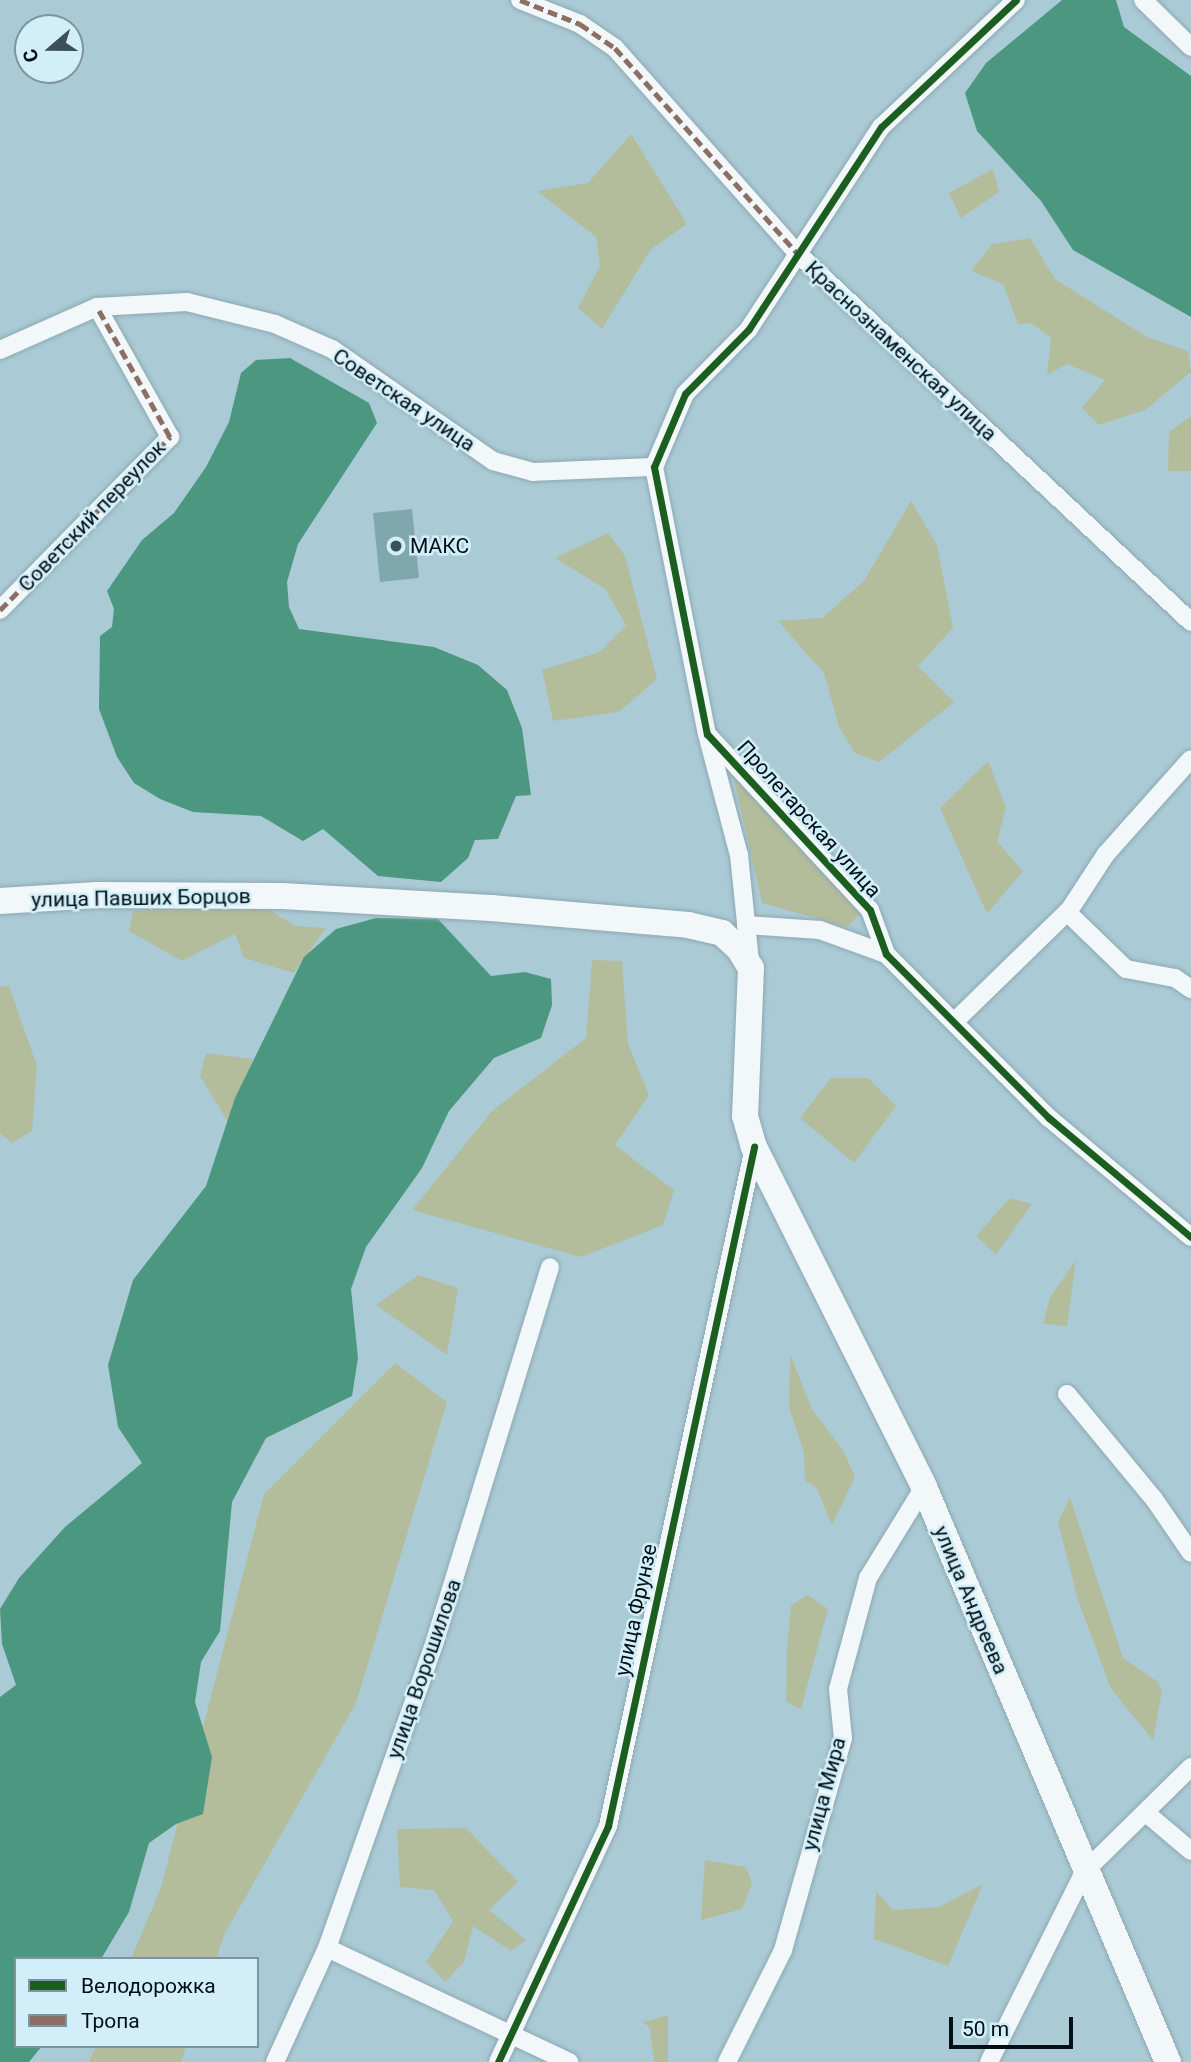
<!DOCTYPE html>
<html>
<head>
<meta charset="utf-8">
<style>
  body { margin:0 }
  #map { position:relative; width:1191px; height:2062px; overflow:hidden; background:#aacbd6; font-family:Roboto,sans-serif }
  div>[style] { position:absolute }
  .green>* { inset:0; background:#b3bd9c }
  .water>* { inset:0; background:#4c9780 }
  .building>* { inset:0; background:#80a7ad }
  .roads { filter:drop-shadow(0 0 2px #8ea8b1) drop-shadow(0 0 2px #8ea8b1) }
  .street>* { height:18px; margin:-9px; padding:0 9px; transform-origin:9px; border-radius:9px; background:#f2f7f9 }
  .primary>* { height:26px; margin:-13px; padding:0 13px; transform-origin:13px; border-radius:13px; background:#f2f7f9 }
  .quiet>* { height:5px; margin-top:-2.5px; transform-origin:0; background:repeating-linear-gradient(90deg,#8d6e63 0 10px,transparent 0 15px) }
  .cycleway>* { height:7px; margin:-3.5px; padding:0 3.5px; transform-origin:3.5px; border-radius:3.5px; background:#1b5e20 }
  .dots>* { width:19px; height:19px; translate:-50% -50%; box-sizing:border-box; border:4px solid #d2eff9; border-radius:50% }
  span { translate:-50% -50%; white-space:nowrap; text-align:center; line-height:1.15; -webkit-text-stroke:5px #d2eff9; paint-order:stroke }
  .street-label { font-size:21px; color:#000e15 }
  .poi-label { font-size:21px; color:#000e15 }
  .left { translate:0 -50%; text-align:left }
  .legend { position:absolute; left:14px; top:1957px; width:245px; height:91px; box-sizing:border-box; background:#d2eff9; border:2px solid #7e959e; margin:0; padding:9px 12px; list-style:none; font-size:21px; color:#000e15 }
  .legend li { display:flex; align-items:center; gap:14px; height:35px }
  .legend b { width:35px; border:2px solid #7e959e }
  .north { position:absolute; left:14px; top:14px; width:70px; height:70px; box-sizing:border-box; background:#d2eff9; border:2px solid #7e959e; border-radius:50%; rotate:250deg; font-size:19px; font-weight:700; line-height:28px; text-align:center; color:#000e15 }
  .north::after { content:''; display:block; margin:auto; width:24px; height:32px; background:#3b5059; clip-path:polygon(50% 0,100% 100%,50% 72%,0 100%) }
  .scale { position:absolute; left:949px; top:2017px; width:124px; height:32px; box-sizing:border-box; border:4px solid #000e15; border-top:0; padding-left:9px; font-size:21px; line-height:24px; white-space:nowrap; color:#000e15; -webkit-text-stroke:5px #d2eff9; paint-order:stroke }
</style>
</head>
<body>
<div id="map">
  <div class="green">
    <div style="clip-path:polygon(631px 134px,687px 224px,651px 249px,602px 329px,578px 308px,600px 266px,596px 237px,537px 191px,588px 183px)"></div>
    <div style="clip-path:polygon(993px 169px,999px 192px,961px 218px,949px 193px)"></div>
    <div style="clip-path:polygon(1030px 238px,1055px 279px,1147px 337px,1188px 351px,1191px 372px,1145px 410px,1099px 425px,1082px 408px,1105px 380px,1067px 364px,1047px 375px,1051px 338px,1031px 323px,1018px 324px,1003px 284px,971px 271px,992px 244px)"></div>
    <div style="clip-path:polygon(1191px 416px,1191px 471px,1168px 471px,1169px 432px)"></div>
    <div style="clip-path:polygon(911px 501px,937px 545px,953px 628px,918px 666px,954px 702px,879px 762px,855px 753px,839px 727px,824px 673px,778px 621px,822px 618px,864px 581px)"></div>
    <div style="clip-path:polygon(608px 533px,625px 556px,657px 679px,619px 712px,553px 721px,542px 670px,600px 652px,626px 625px,605px 589px,555px 558px)"></div>
    <div style="clip-path:polygon(988px 761px,1006px 808px,997px 841px,1023px 871px,987px 914px,940px 808px)"></div>
    <div style="clip-path:polygon(738px 771px,861px 913px,847px 927px,762px 903px,733px 775px)"></div>
    <div style="clip-path:polygon(218px 902px,269px 910px,296px 926px,326px 928px,294px 973px,244px 958px,235px 934px,182px 961px,129px 931px,133px 911px)"></div>
    <div style="clip-path:polygon(592px 960px,622px 961px,628px 1044px,649px 1095px,615px 1145px,674px 1190px,663px 1225px,581px 1257px,412px 1210px,492px 1111px,586px 1038px)"></div>
    <div style="clip-path:polygon(9px 986px,37px 1066px,32px 1131px,12px 1143px,0 1133px,0 987px)"></div>
    <div style="clip-path:polygon(206px 1053px,253px 1059px,228px 1122px,200px 1076px)"></div>
    <div style="clip-path:polygon(831px 1078px,868px 1078px,896px 1106px,854px 1163px,800px 1118px)"></div>
    <div style="clip-path:polygon(1010px 1198px,1032px 1204px,996px 1255px,976px 1236px)"></div>
    <div style="clip-path:polygon(1076px 1260px,1067px 1326px,1043px 1324px,1050px 1297px)"></div>
    <div style="clip-path:polygon(418px 1275px,458px 1288px,447px 1355px,376px 1305px)"></div>
    <div style="clip-path:polygon(790px 1354px,812px 1409px,843px 1450px,855px 1477px,832px 1525px,816px 1487px,805px 1481px,804px 1453px,789px 1407px)"></div>
    <div style="clip-path:polygon(395px 1363px,447px 1402px,356px 1703px,224px 1935px,216px 1959px,131px 1959px,161px 1887px,264px 1494px)"></div>
    <div style="clip-path:polygon(1070px 1497px,1123px 1658px,1158px 1682px,1162px 1691px,1153px 1740px,1111px 1689px,1078px 1600px,1058px 1522px)"></div>
    <div style="clip-path:polygon(808px 1595px,828px 1609px,801px 1709px,786px 1702px,787px 1649px,791px 1605px)"></div>
    <div style="clip-path:polygon(466px 1828px,518px 1882px,489px 1910px,526px 1940px,511px 1951px,473px 1926px,464px 1962px,445px 1982px,426px 1962px,453px 1921px,434px 1890px,400px 1887px,397px 1829px)"></div>
    <div style="clip-path:polygon(705px 1860px,746px 1867px,752px 1883px,742px 1909px,701px 1920px)"></div>
    <div style="clip-path:polygon(983px 1884px,948px 1966px,874px 1939px,876px 1891px,893px 1910px,939px 1907px)"></div>
    <div style="clip-path:polygon(668px 2015px,668px 2062px,654px 2062px,650px 2028px,643px 2022px)"></div>
    <div style="clip-path:polygon(96px 2046px,186px 2046px,181px 2062px,89px 2062px)"></div>
  </div>
  <div class="water">
    <div style="clip-path:polygon(1062px 0,1116px 0,1124px 27px,1191px 76px,1191px 317px,1073px 250px,1041px 201px,977px 131px,965px 93px,986px 63px)"></div>
    <div style="clip-path:polygon(290px 358px,369px 403px,377px 423px,298px 544px,287px 582px,289px 607px,299px 629px,434px 647px,478px 665px,507px 690px,522px 728px,531px 795px,516px 796px,498px 839px,475px 840px,468px 858px,441px 882px,378px 876px,323px 829px,303px 841px,261px 816px,193px 812px,160px 799px,134px 783px,117px 757px,99px 709px,100px 636px,112px 627px,114px 609px,107px 591px,142px 540px,174px 513px,206px 467px,229px 422px,241px 373px,256px 360px)"></div>
    <div style="clip-path:polygon(376px 918px,438px 919px,491px 976px,525px 972px,551px 979px,552px 1005px,541px 1038px,494px 1058px,449px 1111px,422px 1168px,366px 1247px,351px 1289px,358px 1358px,352px 1396px,266px 1438px,232px 1502px,220px 1631px,201px 1662px,195px 1702px,212px 1757px,203px 1814px,176px 1824px,149px 1843px,129px 1912px,101px 1959px,16px 1959px,16px 2046px,42px 2046px,29px 2062px,0 2062px,0 1697px,16px 1685px,2px 1644px,0 1609px,19px 1578px,65px 1527px,142px 1463px,118px 1427px,108px 1365px,133px 1280px,206px 1186px,235px 1098px,304px 957px,336px 929px)"></div>
  </div>
  <div class="building">
    <div style="clip-path:polygon(412px 509px,419px 578px,380px 582px,373px 513px)"></div>
  </div>
  <div class="roads">
    <div class="street">
      <div style="left:520px;top:0;width:65px;rotate:21.8deg"></div>
      <div style="left:580px;top:24px;width:42px;rotate:34.4deg"></div>
      <div style="left:615px;top:48px;width:273px;rotate:48.4deg"></div>
      <div style="left:796px;top:252px;width:541px;rotate:43.13deg"></div>
      <div style="left:1016px;top:0;width:185px;rotate:136.7deg"></div>
      <div style="left:881px;top:127px;width:241px;rotate:123.2deg"></div>
      <div style="left:749px;top:329px;width:91px;rotate:134.6deg"></div>
      <div style="left:685px;top:394px;width:79px;rotate:113deg"></div>
      <div style="left:654px;top:467px;width:272px;rotate:78.8deg"></div>
      <div style="left:707px;top:734px;width:240px;rotate:47.2deg"></div>
      <div style="left:870px;top:910px;width:47px;rotate:70deg"></div>
      <div style="left:886px;top:954px;width:231px;rotate:45.2deg"></div>
      <div style="left:1049px;top:1118px;width:185px;rotate:40deg"></div>
      <div style="left:1143px;top:0;width:67px;rotate:44.4deg"></div>
      <div style="left:0;top:350px;width:106px;rotate:-23.9deg"></div>
      <div style="left:97px;top:307px;width:90px;rotate:-3.2deg"></div>
      <div style="left:187px;top:302px;width:91px;rotate:14deg"></div>
      <div style="left:275px;top:324px;width:62px;rotate:23.7deg"></div>
      <div style="left:332px;top:349px;width:196px;rotate:34.8deg"></div>
      <div style="left:493px;top:461px;width:41px;rotate:15.4deg"></div>
      <div style="left:533px;top:472px;width:121px;rotate:-2.4deg"></div>
      <div style="left:0;top:610px;width:243px;rotate:-45.5deg"></div>
      <div style="left:170px;top:437px;width:149px;rotate:-119.3deg"></div>
      <div style="left:708px;top:738px;width:121px;rotate:75.2deg"></div>
      <div style="left:739px;top:855px;width:107px;rotate:84.1deg"></div>
      <div style="left:1067px;top:912px;width:82px;rotate:44deg"></div>
      <div style="left:1126px;top:969px;width:50px;rotate:10.4deg"></div>
      <div style="left:1175px;top:978px;width:19px;rotate:35deg"></div>
      <div style="left:746px;top:925px;width:74px;rotate:3.9deg"></div>
      <div style="left:820px;top:930px;width:70px;rotate:20deg"></div>
      <div style="left:954px;top:1022px;width:162px;rotate:-44.2deg"></div>
      <div style="left:1070px;top:909px;width:66px;rotate:-56.8deg"></div>
      <div style="left:1106px;top:854px;width:127px;rotate:-48.2deg"></div>
      <div style="left:1067px;top:1394px;width:136px;rotate:50.4deg"></div>
      <div style="left:1154px;top:1499px;width:65px;rotate:55.6deg"></div>
      <div style="left:1146px;top:1813px;width:59px;rotate:40.2deg"></div>
      <div style="left:327px;top:1948px;width:268px;rotate:25.2deg"></div>
      <div style="left:275px;top:2062px;width:125px;rotate:-65.5deg"></div>
      <div style="left:327px;top:1948px;width:325px;rotate:-70.6deg"></div>
      <div style="left:435px;top:1641px;width:391px;rotate:-72.9deg"></div>
      <div style="left:498px;top:2062px;width:260px;rotate:-65deg"></div>
      <div style="left:608px;top:1826px;width:695px;rotate:-77.86deg"></div>
      <div style="left:727px;top:2062px;width:125px;rotate:-63.4deg"></div>
      <div style="left:783px;top:1950px;width:220px;rotate:-74.2deg"></div>
      <div style="left:843px;top:1738px;width:49px;rotate:-95.8deg"></div>
      <div style="left:838px;top:1689px;width:115px;rotate:-74.9deg"></div>
      <div style="left:868px;top:1578px;width:107px;rotate:-58.4deg"></div>
      <div style="left:989px;top:2062px;width:212px;rotate:-63.4deg"></div>
      <div style="left:1084px;top:1872px;width:150px;rotate:-44.5deg"></div>
    </div>
    <div class="primary">
      <div style="left:0;top:901px;width:97px;rotate:-3.5deg"></div>
      <div style="left:97px;top:895px;width:185px;rotate:0.3deg"></div>
      <div style="left:282px;top:896px;width:209px;rotate:3.3deg"></div>
      <div style="left:491px;top:908px;width:198px;rotate:4.9deg"></div>
      <div style="left:688px;top:925px;width:35px;rotate:13deg"></div>
      <div style="left:722px;top:933px;width:25px;rotate:43deg"></div>
      <div style="left:740px;top:950px;width:21px;rotate:59deg"></div>
      <div style="left:751px;top:968px;width:148px;rotate:92.3deg"></div>
      <div style="left:745px;top:1116px;width:32px;rotate:74deg"></div>
      <div style="left:754px;top:1147px;width:380px;rotate:63.4deg"></div>
      <div style="left:924px;top:1487px;width:625px;rotate:67.01deg"></div>
    </div>
  </div>
  <div class="quiet">
    <div style="left:520px;top:0;width:65px;rotate:21.8deg"></div>
    <div style="left:580px;top:24px;width:42px;rotate:34.4deg"></div>
    <div style="left:615px;top:48px;width:273px;rotate:48.4deg"></div>
    <div style="left:0;top:610px;width:243px;rotate:-45.5deg"></div>
    <div style="left:170px;top:437px;width:149px;rotate:-119.3deg"></div>
  </div>
  <div class="cycleway">
    <div style="left:1016px;top:0;width:185px;rotate:136.7deg"></div>
    <div style="left:881px;top:127px;width:241px;rotate:123.2deg"></div>
    <div style="left:749px;top:329px;width:91px;rotate:134.6deg"></div>
    <div style="left:685px;top:394px;width:79px;rotate:113deg"></div>
    <div style="left:654px;top:467px;width:272px;rotate:78.8deg"></div>
    <div style="left:707px;top:734px;width:240px;rotate:47.2deg"></div>
    <div style="left:870px;top:910px;width:47px;rotate:70deg"></div>
    <div style="left:886px;top:954px;width:231px;rotate:45.2deg"></div>
    <div style="left:1049px;top:1118px;width:185px;rotate:40deg"></div>
    <div style="left:498px;top:2062px;width:260px;rotate:-65deg"></div>
    <div style="left:608px;top:1826px;width:695px;rotate:-77.86deg"></div>
  </div>
  <div class="dots">
    <div style="left:396px;top:546px;background:#3b5059"></div>
  </div>
  <div class="street-label">
    <span style="left:901px;top:351px;rotate:43deg">Краснознаменская улица</span>
    <span style="left:404px;top:400px;rotate:34deg">Советская улица</span>
    <span style="left:92px;top:516px;rotate:-46deg">Советский переулок</span>
    <span style="left:809px;top:819px;rotate:48deg">Пролетарская улица</span>
    <span style="left:141px;top:898px;rotate:-1deg">улица Павших Борцов</span>
    <span style="left:971px;top:1600px;rotate:67deg">улица Андреева</span>
    <span style="left:636px;top:1610px;rotate:-78deg">улица Фрунзе</span>
    <span style="left:424px;top:1669px;rotate:-71deg">улица Ворошилова</span>
    <span style="left:824px;top:1794px;rotate:-75deg">улица Мира</span>
  </div>
  <div class="poi-label">
    <span class="left" style="left:410px;top:546px">МАКС</span>
  </div>
  <ul class="legend">
  <li><b style="height:9px;background:#1b5e20"></b>Велодорожка</li>
  <li><b style="height:9px;background:#8d6e63"></b>Тропа</li>
  </ul>
  <div class="north">С</div>
  <div class="scale">50 m</div>
</div>
</body>
</html>
